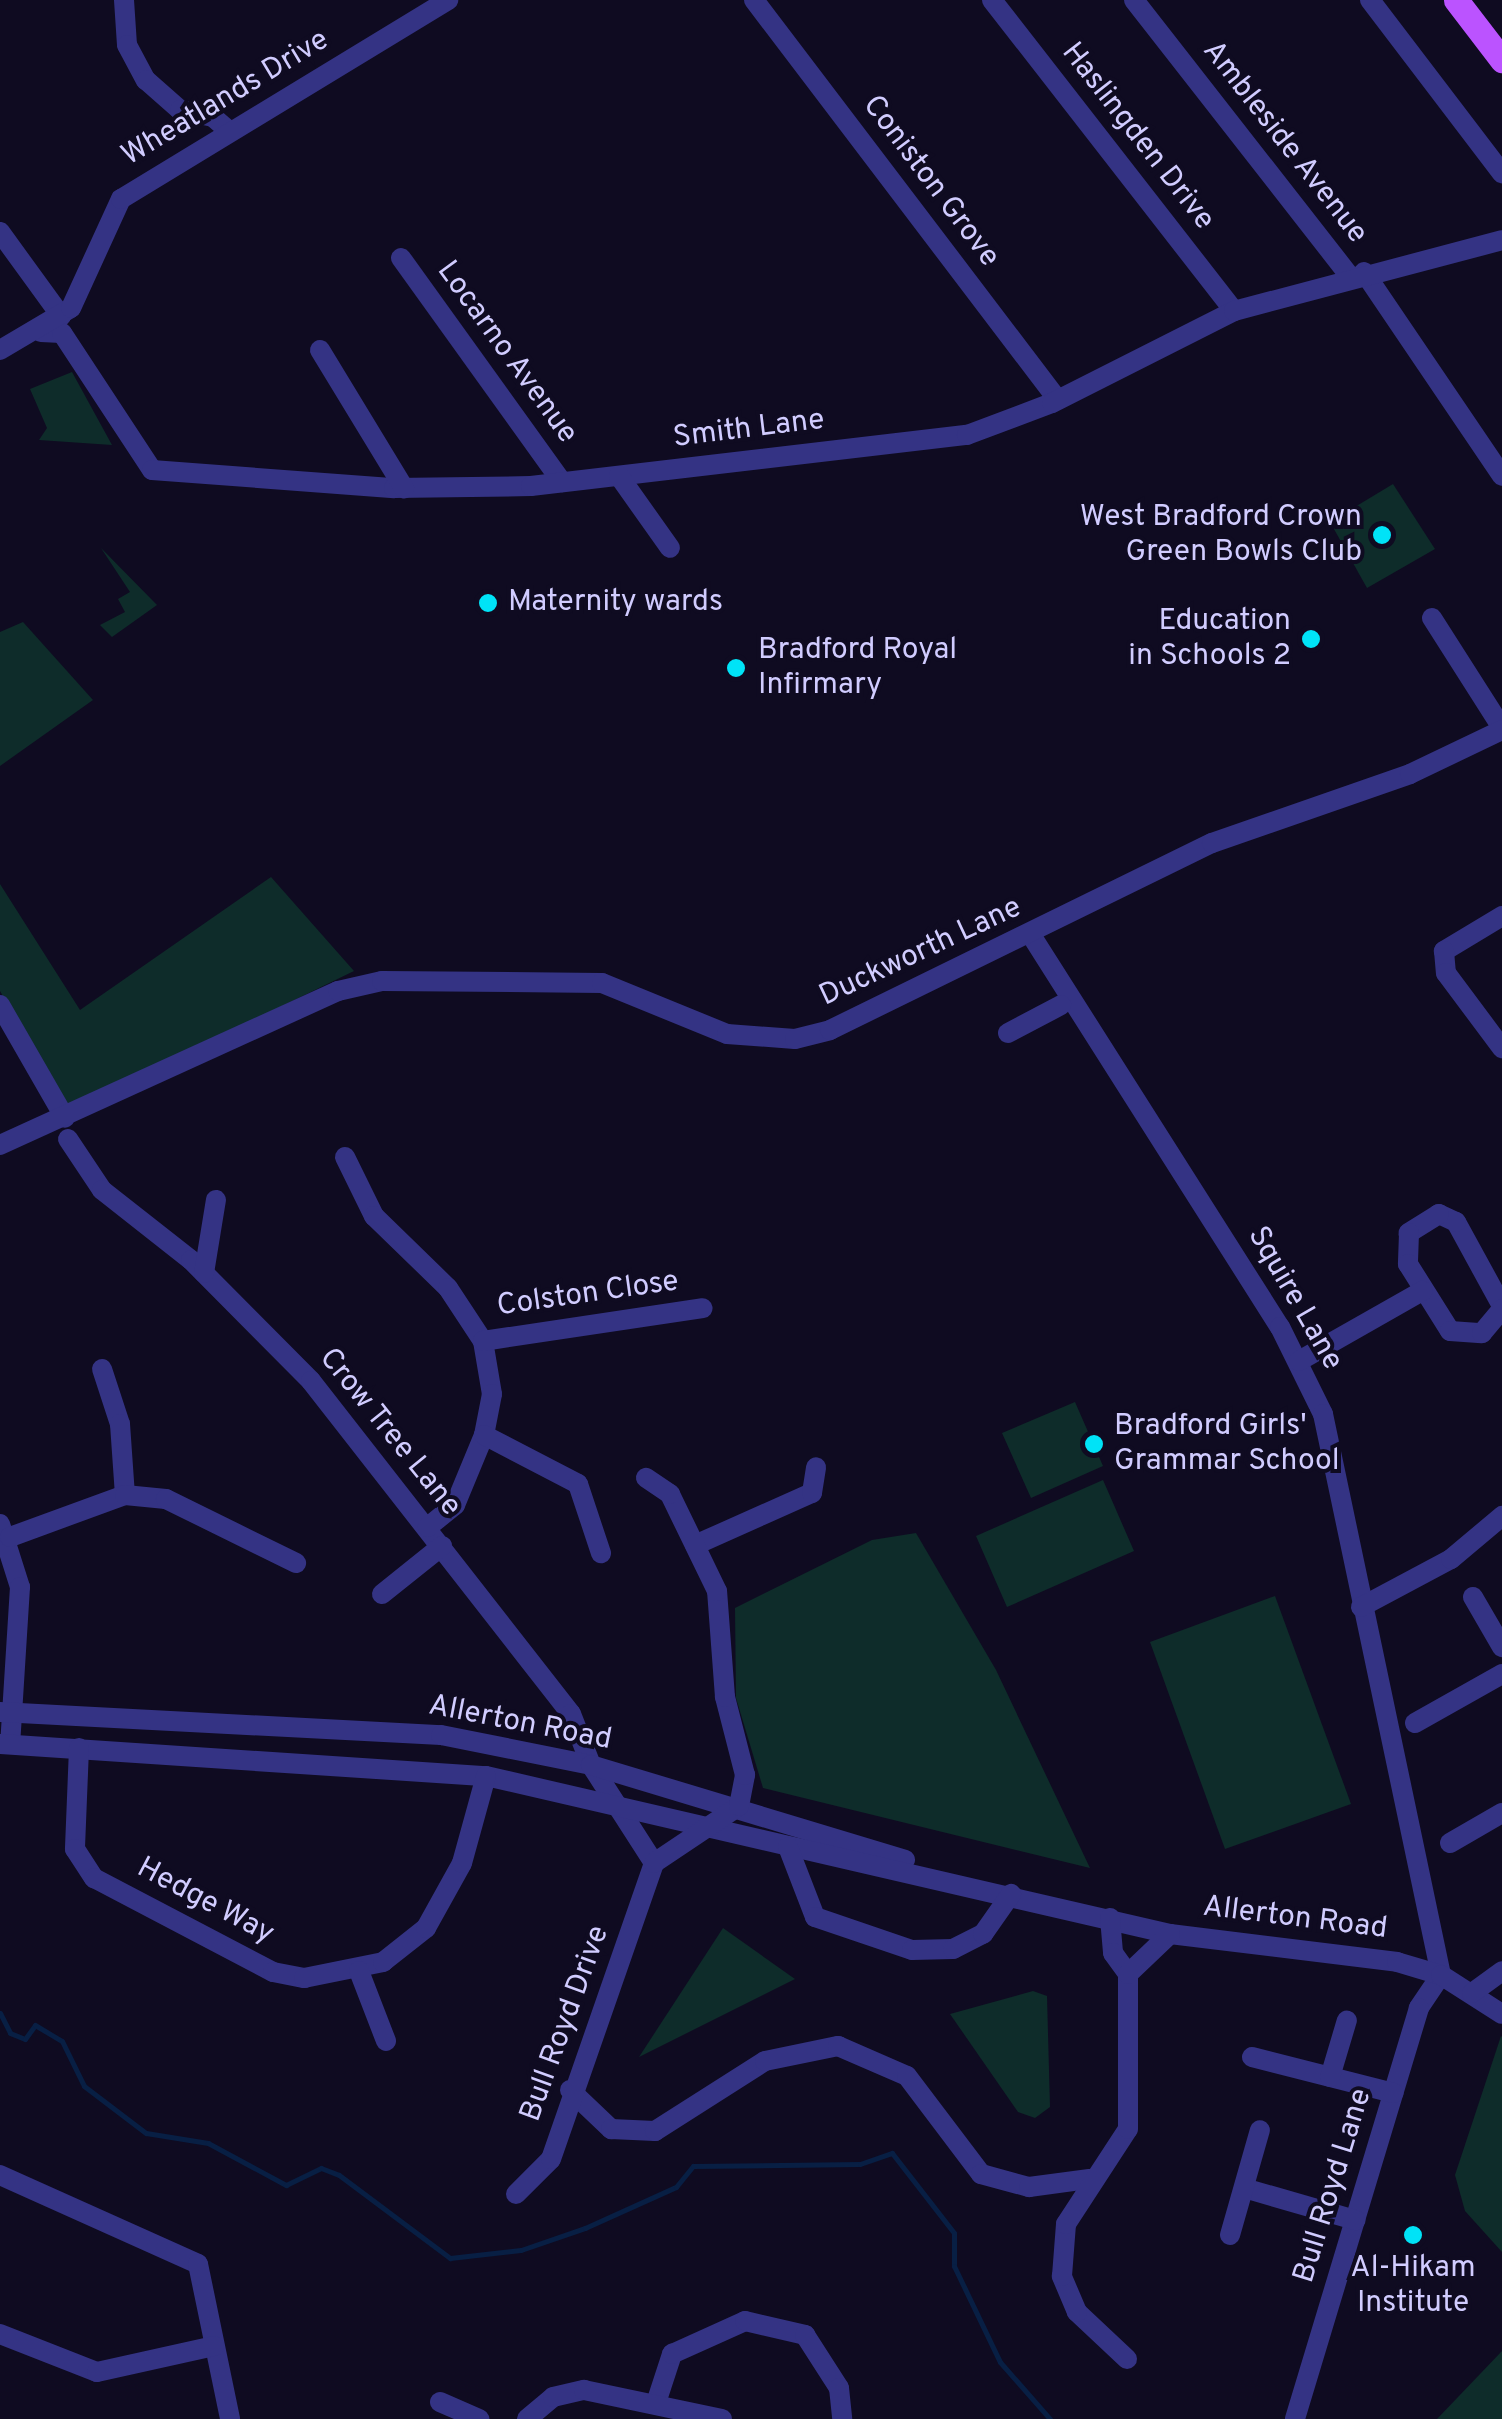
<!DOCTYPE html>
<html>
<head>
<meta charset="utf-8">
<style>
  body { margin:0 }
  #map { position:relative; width:1502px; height:2419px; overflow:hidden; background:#0f0b21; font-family:Overpass,sans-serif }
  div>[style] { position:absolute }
  .green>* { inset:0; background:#0e2c2a }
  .stream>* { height:5px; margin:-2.5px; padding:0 2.5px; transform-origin:2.5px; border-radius:2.5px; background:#081f44 }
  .minor>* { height:20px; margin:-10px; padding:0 10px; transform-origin:10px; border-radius:10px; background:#343384 }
  .major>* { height:25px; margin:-12.5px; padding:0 12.5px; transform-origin:12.5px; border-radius:12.5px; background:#bb53ff }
  .dots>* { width:28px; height:28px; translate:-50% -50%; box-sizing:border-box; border:5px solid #0f0b21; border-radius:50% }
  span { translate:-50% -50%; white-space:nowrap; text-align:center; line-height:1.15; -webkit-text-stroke:8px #0f0b21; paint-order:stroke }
  .street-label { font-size:30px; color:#d1ccff }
  .poi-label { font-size:30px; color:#d1ccff }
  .right { translate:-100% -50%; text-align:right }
  .left { translate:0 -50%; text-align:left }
</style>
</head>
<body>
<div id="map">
  <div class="green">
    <div style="clip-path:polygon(72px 372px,112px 445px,39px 440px,47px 428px,30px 389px)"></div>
    <div style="clip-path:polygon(1393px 484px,1435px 549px,1367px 588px,1330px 522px)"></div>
    <div style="clip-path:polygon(101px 548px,157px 605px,112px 637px,100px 625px,125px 612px,118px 599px,130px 592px)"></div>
    <div style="clip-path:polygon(23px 622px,93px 700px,0 766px,0 632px)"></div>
    <div style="clip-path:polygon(271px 877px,354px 971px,68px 1110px,0 991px,0 884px,80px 1010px)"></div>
    <div style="clip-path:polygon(1075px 1402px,1103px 1466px,1031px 1498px,1002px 1433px)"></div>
    <div style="clip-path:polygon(1103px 1480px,1134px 1551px,1007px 1607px,976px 1536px)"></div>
    <div style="clip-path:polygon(916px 1533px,996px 1670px,1090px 1868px,763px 1788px,736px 1698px,735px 1608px,872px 1540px)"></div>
    <div style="clip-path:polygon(1275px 1596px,1351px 1804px,1225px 1849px,1150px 1642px)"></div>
    <div style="clip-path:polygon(723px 1928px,795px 1979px,639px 2057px)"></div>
    <div style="clip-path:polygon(1033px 1991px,1047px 1996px,1050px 2107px,1035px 2118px,1018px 2112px,950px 2014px)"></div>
    <div style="clip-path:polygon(1501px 2036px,1502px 2037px,1502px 2252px,1465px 2211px,1455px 2175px)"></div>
    <div style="clip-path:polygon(1502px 2351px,1502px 2419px,1437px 2419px)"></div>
  </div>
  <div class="stream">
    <div style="left:0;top:2013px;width:22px;rotate:63deg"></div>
    <div style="left:10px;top:2033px;width:16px;rotate:22deg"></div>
    <div style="left:25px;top:2039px;width:17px;rotate:-54deg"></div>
    <div style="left:35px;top:2025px;width:31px;rotate:31deg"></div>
    <div style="left:62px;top:2041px;width:50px;rotate:63.9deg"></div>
    <div style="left:84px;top:2086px;width:78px;rotate:37.2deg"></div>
    <div style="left:146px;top:2133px;width:63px;rotate:9.2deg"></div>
    <div style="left:208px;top:2143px;width:89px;rotate:28.3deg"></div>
    <div style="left:286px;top:2185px;width:39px;rotate:-26deg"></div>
    <div style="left:321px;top:2168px;width:19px;rotate:21deg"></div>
    <div style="left:339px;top:2175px;width:139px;rotate:36.8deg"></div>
    <div style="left:450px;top:2258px;width:71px;rotate:-6.4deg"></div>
    <div style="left:521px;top:2250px;width:68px;rotate:-19deg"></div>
    <div style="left:585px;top:2228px;width:100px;rotate:-24.3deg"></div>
    <div style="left:676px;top:2187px;width:27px;rotate:-51deg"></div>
    <div style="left:693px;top:2166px;width:167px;rotate:-0.7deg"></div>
    <div style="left:860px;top:2164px;width:34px;rotate:-19deg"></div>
    <div style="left:892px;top:2153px;width:101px;rotate:52.2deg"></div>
    <div style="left:954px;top:2233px;width:33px;rotate:90deg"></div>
    <div style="left:954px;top:2266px;width:106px;rotate:64.4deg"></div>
    <div style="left:1000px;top:2362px;width:76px;rotate:48.7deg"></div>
  </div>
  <div class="minor">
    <div style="left:124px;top:0;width:45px;rotate:86.2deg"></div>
    <div style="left:127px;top:45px;width:40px;rotate:62deg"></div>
    <div style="left:146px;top:80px;width:45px;rotate:41.4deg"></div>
    <div style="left:180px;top:110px;width:34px;rotate:12deg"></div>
    <div style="left:213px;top:117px;width:21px;rotate:41deg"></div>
    <div style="left:754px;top:0;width:502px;rotate:52.77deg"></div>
    <div style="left:992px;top:0;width:394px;rotate:52.1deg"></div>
    <div style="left:1134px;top:0;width:350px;rotate:52deg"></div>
    <div style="left:1370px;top:0;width:218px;rotate:52.7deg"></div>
    <div style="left:0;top:232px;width:104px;rotate:54deg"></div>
    <div style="left:401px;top:258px;width:276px;rotate:54.3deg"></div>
    <div style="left:1364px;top:272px;width:246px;rotate:55.9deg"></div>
    <div style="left:41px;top:332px;width:21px;rotate:3deg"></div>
    <div style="left:62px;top:333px;width:164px;rotate:56.7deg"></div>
    <div style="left:152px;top:470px;width:243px;rotate:4.3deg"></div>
    <div style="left:394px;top:488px;width:137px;rotate:-0.8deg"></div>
    <div style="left:531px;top:486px;width:439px;rotate:-6.7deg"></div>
    <div style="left:967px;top:435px;width:91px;rotate:-20.6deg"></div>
    <div style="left:1052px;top:403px;width:204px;rotate:-26.8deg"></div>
    <div style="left:1234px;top:311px;width:277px;rotate:-14.8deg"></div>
    <div style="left:0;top:350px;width:82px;rotate:-30.6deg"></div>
    <div style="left:71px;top:308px;width:120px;rotate:-65.4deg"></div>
    <div style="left:121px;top:199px;width:383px;rotate:-31.3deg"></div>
    <div style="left:320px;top:350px;width:162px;rotate:58.7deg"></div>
    <div style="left:619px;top:476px;width:88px;rotate:54.7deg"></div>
    <div style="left:1432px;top:618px;width:130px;rotate:57.5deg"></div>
    <div style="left:1502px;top:916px;width:68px;rotate:148.9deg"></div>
    <div style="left:1444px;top:951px;width:22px;rotate:85deg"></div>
    <div style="left:1446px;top:973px;width:94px;rotate:53.3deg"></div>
    <div style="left:1031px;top:935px;width:464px;rotate:57.6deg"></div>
    <div style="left:1280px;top:1327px;width:97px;rotate:63.7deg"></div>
    <div style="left:1323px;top:1414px;width:573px;rotate:78.12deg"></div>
    <div style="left:1441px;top:1975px;width:40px;rotate:124deg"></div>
    <div style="left:1419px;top:2008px;width:429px;rotate:106.8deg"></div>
    <div style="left:0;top:1005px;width:130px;rotate:60.1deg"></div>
    <div style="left:1008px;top:1033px;width:60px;rotate:-27.8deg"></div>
    <div style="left:68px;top:1139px;width:61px;rotate:56.3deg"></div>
    <div style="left:102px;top:1190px;width:113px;rotate:38.2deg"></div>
    <div style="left:191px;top:1260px;width:170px;rotate:45.2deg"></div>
    <div style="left:311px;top:1381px;width:422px;rotate:52deg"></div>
    <div style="left:571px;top:1714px;width:55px;rotate:68.6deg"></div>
    <div style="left:591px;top:1765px;width:117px;rotate:57.3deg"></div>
    <div style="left:0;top:1145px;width:371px;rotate:-24.5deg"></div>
    <div style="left:338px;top:991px;width:45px;rotate:-12.8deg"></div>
    <div style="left:382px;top:981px;width:220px;rotate:0.5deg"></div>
    <div style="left:602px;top:983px;width:135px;rotate:22.2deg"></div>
    <div style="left:727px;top:1034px;width:68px;rotate:4.2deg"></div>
    <div style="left:795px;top:1039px;width:36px;rotate:-14deg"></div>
    <div style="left:830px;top:1030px;width:425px;rotate:-26.1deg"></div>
    <div style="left:1212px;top:843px;width:210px;rotate:-19.2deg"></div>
    <div style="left:1410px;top:774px;width:102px;rotate:-25.6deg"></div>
    <div style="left:345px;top:1157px;width:66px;rotate:63.8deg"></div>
    <div style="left:374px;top:1216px;width:103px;rotate:44.2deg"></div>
    <div style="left:448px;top:1288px;width:64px;rotate:56.6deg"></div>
    <div style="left:483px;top:1341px;width:54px;rotate:80.4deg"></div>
    <div style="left:492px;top:1394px;width:42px;rotate:101deg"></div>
    <div style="left:484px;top:1435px;width:76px;rotate:112.5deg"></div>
    <div style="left:455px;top:1505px;width:35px;rotate:141deg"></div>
    <div style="left:204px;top:1273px;width:74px;rotate:-80.7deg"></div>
    <div style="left:1502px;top:1306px;width:96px;rotate:-118.7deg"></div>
    <div style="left:1456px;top:1222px;width:19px;rotate:-155deg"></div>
    <div style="left:1439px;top:1214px;width:36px;rotate:148deg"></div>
    <div style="left:1409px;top:1233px;width:31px;rotate:92deg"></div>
    <div style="left:1408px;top:1264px;width:79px;rotate:57.9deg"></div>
    <div style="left:1450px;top:1331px;width:32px;rotate:4deg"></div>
    <div style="left:1482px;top:1333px;width:31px;rotate:-50deg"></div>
    <div style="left:483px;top:1341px;width:222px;rotate:-8.5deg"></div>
    <div style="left:1299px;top:1361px;width:142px;rotate:-29.6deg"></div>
    <div style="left:102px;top:1369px;width:58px;rotate:71.9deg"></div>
    <div style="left:120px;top:1424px;width:71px;rotate:86deg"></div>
    <div style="left:484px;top:1435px;width:106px;rotate:27.5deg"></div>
    <div style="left:578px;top:1484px;width:73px;rotate:71.6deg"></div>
    <div style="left:0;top:1524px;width:66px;rotate:72.4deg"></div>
    <div style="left:20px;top:1587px;width:157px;rotate:93.6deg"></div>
    <div style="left:10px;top:1537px;width:122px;rotate:-20.1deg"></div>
    <div style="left:125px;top:1495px;width:41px;rotate:5.6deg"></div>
    <div style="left:166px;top:1499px;width:145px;rotate:26.2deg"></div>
    <div style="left:695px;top:1545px;width:128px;rotate:-24deg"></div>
    <div style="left:812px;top:1493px;width:26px;rotate:-81deg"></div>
    <div style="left:382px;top:1594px;width:77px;rotate:-38.7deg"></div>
    <div style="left:1473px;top:1597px;width:58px;rotate:59.9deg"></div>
    <div style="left:1361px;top:1607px;width:102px;rotate:-28.1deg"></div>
    <div style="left:1451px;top:1559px;width:67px;rotate:-40.1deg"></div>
    <div style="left:0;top:1712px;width:442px;rotate:3deg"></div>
    <div style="left:441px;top:1735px;width:153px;rotate:11.3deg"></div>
    <div style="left:591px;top:1765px;width:328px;rotate:16.8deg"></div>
    <div style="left:1415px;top:1723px;width:100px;rotate:-29.4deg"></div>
    <div style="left:0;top:1744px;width:487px;rotate:3.8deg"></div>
    <div style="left:486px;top:1776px;width:702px;rotate:13.01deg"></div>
    <div style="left:1170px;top:1934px;width:229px;rotate:7deg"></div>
    <div style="left:1397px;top:1962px;width:46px;rotate:16.5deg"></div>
    <div style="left:1441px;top:1975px;width:72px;rotate:32.6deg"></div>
    <div style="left:79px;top:1748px;width:101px;rotate:92.3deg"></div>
    <div style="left:75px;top:1849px;width:35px;rotate:57deg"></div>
    <div style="left:94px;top:1878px;width:202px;rotate:27.7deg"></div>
    <div style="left:273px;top:1972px;width:32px;rotate:11deg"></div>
    <div style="left:304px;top:1978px;width:81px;rotate:-11.4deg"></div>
    <div style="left:383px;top:1962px;width:55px;rotate:-38.3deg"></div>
    <div style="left:426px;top:1928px;width:74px;rotate:-61deg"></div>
    <div style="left:462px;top:1863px;width:90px;rotate:-74.6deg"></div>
    <div style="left:1450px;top:1843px;width:60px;rotate:-30deg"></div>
    <div style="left:788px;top:1847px;width:75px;rotate:68.9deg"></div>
    <div style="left:815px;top:1917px;width:102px;rotate:18.8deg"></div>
    <div style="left:912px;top:1950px;width:41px;rotate:-1.4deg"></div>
    <div style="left:953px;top:1949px;width:34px;rotate:-27deg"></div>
    <div style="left:983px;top:1934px;width:49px;rotate:-55deg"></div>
    <div style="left:1110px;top:1918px;width:35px;rotate:85deg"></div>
    <div style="left:1113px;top:1953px;width:26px;rotate:54deg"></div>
    <div style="left:359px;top:1971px;width:75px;rotate:68.9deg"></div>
    <div style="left:1472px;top:1993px;width:37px;rotate:-36deg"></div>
    <div style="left:1252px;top:2057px;width:146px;rotate:14.3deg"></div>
    <div style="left:1330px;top:2077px;width:59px;rotate:-73.4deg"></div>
    <div style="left:570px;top:2090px;width:57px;rotate:43.6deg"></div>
    <div style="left:611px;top:2129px;width:44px;rotate:2.6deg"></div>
    <div style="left:655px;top:2131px;width:130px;rotate:-32.5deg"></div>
    <div style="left:765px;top:2061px;width:75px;rotate:-11.6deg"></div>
    <div style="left:838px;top:2046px;width:75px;rotate:23.5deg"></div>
    <div style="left:907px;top:2076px;width:123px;rotate:52.9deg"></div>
    <div style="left:981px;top:2174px;width:50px;rotate:15.2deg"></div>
    <div style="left:1029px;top:2187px;width:61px;rotate:-7.6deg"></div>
    <div style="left:0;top:2175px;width:217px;rotate:24.2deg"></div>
    <div style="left:198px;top:2264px;width:158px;rotate:78.3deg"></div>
    <div style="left:1244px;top:2188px;width:116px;rotate:16.1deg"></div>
    <div style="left:516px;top:2194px;width:49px;rotate:-45deg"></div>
    <div style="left:551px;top:2159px;width:313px;rotate:-70.8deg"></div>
    <div style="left:654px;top:1863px;width:102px;rotate:-33.8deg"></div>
    <div style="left:739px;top:1806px;width:32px;rotate:-79deg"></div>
    <div style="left:745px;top:1775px;width:81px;rotate:-104.4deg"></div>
    <div style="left:725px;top:1697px;width:106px;rotate:-94.3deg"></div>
    <div style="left:717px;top:1591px;width:108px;rotate:-115.9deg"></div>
    <div style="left:670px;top:1494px;width:29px;rotate:-146deg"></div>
    <div style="left:1230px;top:2235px;width:109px;rotate:-74.1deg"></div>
    <div style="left:0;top:2334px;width:104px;rotate:21.4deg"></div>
    <div style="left:97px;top:2372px;width:120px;rotate:-12.5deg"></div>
    <div style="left:1127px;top:2359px;width:69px;rotate:-136.8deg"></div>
    <div style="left:1077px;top:2312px;width:39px;rotate:-113deg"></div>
    <div style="left:1062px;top:2276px;width:52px;rotate:-85.6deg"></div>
    <div style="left:1066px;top:2224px;width:113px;rotate:-56.9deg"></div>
    <div style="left:1128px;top:2129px;width:155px;rotate:-90deg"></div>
    <div style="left:1128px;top:1974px;width:58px;rotate:-43.6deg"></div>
    <div style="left:440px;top:2402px;width:43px;rotate:23.6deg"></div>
    <div style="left:656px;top:2403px;width:52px;rotate:-71.9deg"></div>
    <div style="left:672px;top:2354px;width:80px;rotate:-24.3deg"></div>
    <div style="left:745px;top:2321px;width:62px;rotate:13.1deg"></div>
    <div style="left:805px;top:2335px;width:63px;rotate:57.3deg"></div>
    <div style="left:839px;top:2388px;width:31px;rotate:84deg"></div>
    <div style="left:527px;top:2419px;width:34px;rotate:-40deg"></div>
    <div style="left:553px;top:2397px;width:32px;rotate:-13deg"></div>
    <div style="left:584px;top:2390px;width:141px;rotate:11.9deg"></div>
  </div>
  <div class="major">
    <div style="left:1456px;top:0;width:76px;rotate:52.5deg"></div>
  </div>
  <div class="dots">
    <div style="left:1382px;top:535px;background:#00e3f7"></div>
    <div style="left:488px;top:603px;background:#00e3f7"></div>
    <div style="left:1311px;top:639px;background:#00e3f7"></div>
    <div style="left:736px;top:668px;background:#00e3f7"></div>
    <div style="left:1094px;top:1444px;background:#00e3f7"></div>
    <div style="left:1413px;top:2235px;background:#00e3f7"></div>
  </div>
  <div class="street-label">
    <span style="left:226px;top:99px;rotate:-31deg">Wheatlands Drive</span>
    <span style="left:1137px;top:137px;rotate:52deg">Haslingden Drive</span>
    <span style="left:1284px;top:143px;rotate:52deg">Ambleside Avenue</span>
    <span style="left:930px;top:182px;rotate:53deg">Coniston Grove</span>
    <span style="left:506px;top:353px;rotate:54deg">Locarno Avenue</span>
    <span style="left:749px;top:430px;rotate:-7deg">Smith Lane</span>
    <span style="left:921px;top:953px;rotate:-25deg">Duckworth Lane</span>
    <span style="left:588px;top:1295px;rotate:-8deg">Colston Close</span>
    <span style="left:1294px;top:1299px;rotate:60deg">Squire Lane</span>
    <span style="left:389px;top:1433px;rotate:51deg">Crow Tree Lane</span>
    <span style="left:520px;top:1724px;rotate:11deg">Allerton Road</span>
    <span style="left:205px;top:1902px;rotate:28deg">Hedge Way</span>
    <span style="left:1295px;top:1919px;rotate:7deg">Allerton Road</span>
    <span style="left:566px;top:2024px;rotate:-70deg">Bull Royd Drive</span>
    <span style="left:1334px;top:2186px;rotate:-73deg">Bull Royd Lane</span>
  </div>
  <div class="poi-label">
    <span class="right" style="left:1362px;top:535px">West Bradford Crown<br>Green Bowls Club</span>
    <span class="left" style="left:508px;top:603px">Maternity wards</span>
    <span class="right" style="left:1291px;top:639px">Education<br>in Schools 2</span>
    <span class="left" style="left:758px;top:668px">Bradford Royal<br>Infirmary</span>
    <span class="left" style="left:1114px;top:1444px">Bradford Girls'<br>Grammar School</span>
    <span style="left:1413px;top:2286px">Al-Hikam<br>Institute</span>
  </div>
</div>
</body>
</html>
